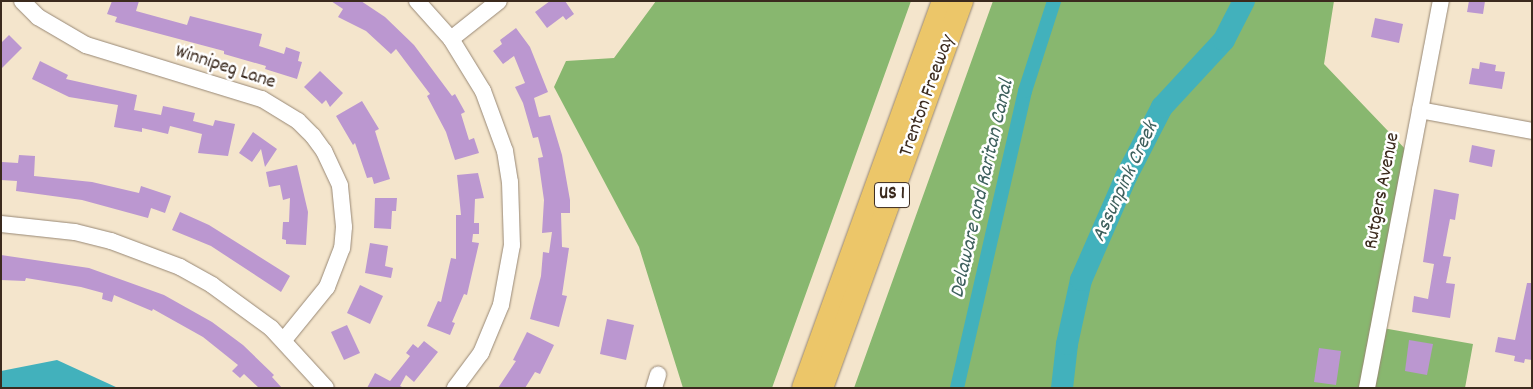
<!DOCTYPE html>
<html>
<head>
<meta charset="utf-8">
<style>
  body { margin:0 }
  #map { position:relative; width:1533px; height:389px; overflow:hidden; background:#f4e5cc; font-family:Dekko,sans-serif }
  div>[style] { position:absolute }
  .forest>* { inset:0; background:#88b76f }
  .water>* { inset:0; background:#42b1bc }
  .canal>* { height:14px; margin:-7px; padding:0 7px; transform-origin:7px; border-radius:7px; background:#42b1bc }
  .river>* { height:22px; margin:-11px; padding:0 11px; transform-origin:11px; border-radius:11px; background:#42b1bc }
  .building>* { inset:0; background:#bb97d0 }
  .roads { filter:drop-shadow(0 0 1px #988875) drop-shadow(0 0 1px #988875) }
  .minor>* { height:16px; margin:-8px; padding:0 8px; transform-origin:8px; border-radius:8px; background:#fff }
  .highway>* { height:22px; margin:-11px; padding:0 11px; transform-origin:11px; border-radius:11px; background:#ecc669 }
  span { translate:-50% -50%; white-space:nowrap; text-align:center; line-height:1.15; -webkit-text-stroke:5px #fff; paint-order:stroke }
  .shield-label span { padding:1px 4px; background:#fff; border:1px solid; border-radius:4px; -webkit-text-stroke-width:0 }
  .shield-label { font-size:19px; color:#3b2a1e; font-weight:700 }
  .street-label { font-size:20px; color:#3b2a1e }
  .water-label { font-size:21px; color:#3e605d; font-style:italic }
  .frame { position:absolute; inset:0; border:2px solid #3b2a1e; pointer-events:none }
</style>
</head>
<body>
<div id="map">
  <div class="forest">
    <div style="clip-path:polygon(656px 1px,911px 1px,772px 388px,683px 388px,639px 247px,554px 87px,566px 61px,614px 58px)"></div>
    <div style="clip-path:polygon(993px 1px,1334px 1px,1324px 64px,1410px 154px,1377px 327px,1473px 344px,1465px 388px,854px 388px)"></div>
  </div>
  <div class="water">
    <div style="clip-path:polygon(57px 360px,118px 388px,1px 388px,1px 371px)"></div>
  </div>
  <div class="canal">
    <div style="left:957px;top:388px;width:305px;rotate:-77.1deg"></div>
    <div style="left:1025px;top:91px;width:95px;rotate:-72.1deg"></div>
  </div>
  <div class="river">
    <div style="left:1062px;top:388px;width:44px;rotate:-83.5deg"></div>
    <div style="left:1067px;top:344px;width:66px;rotate:-77.7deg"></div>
    <div style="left:1081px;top:280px;width:112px;rotate:-66.4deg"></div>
    <div style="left:1126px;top:177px;width:79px;rotate:-62.8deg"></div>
    <div style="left:1162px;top:107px;width:91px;rotate:-47.2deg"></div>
    <div style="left:1224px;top:40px;width:44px;rotate:-62.9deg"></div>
  </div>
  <div class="building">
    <div style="clip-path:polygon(112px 1px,139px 1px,136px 11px,187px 25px,190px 16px,262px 34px,259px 46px,284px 54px,286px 47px,300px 52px,298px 61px,302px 62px,297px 79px,265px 69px,266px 66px,224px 54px,224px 51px,115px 22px,117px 17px,107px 14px)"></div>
    <div style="clip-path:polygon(331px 1px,361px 1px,385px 17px,414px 45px,452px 96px,455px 94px,465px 112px,461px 114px,469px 140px,474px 138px,479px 153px,455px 160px,446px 132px,427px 96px,430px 94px,396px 49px,391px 54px,366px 31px,338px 17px,343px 9px)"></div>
    <div style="clip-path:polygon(550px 1px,565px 1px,574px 14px,566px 20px,563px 16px,547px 28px,535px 12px)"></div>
    <div style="clip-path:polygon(1469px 1px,1485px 1px,1483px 14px,1467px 12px)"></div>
    <div style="clip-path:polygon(1375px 18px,1403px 24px,1399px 43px,1371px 37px)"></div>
    <div style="clip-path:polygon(516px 28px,530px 47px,548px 92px,534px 98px,539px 117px,550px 115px,562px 155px,570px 200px,570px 213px,561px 213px,562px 247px,569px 248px,562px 295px,567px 296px,559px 327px,530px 319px,541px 276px,543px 252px,549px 253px,552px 232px,542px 233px,544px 200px,538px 158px,543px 157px,538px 137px,533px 138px,523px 103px,515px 87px,525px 83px,514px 56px,503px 64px,493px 51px,502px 44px,500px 40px)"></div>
    <div style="clip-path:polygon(9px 35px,22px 48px,1px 69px,1px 43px)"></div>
    <div style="clip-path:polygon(40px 61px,68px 75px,66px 79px,137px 95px,134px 110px,161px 115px,163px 106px,195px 113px,193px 121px,213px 126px,215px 120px,235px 124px,228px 156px,198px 153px,202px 134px,170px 126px,168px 134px,142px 128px,142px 132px,114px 127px,118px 105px,69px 97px,32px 79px)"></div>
    <div style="clip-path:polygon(1480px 62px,1496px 65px,1495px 71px,1505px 72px,1502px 89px,1469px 84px,1472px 68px,1479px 69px)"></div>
    <div style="clip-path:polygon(320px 71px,343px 93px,330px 107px,326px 100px,322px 104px,304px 87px)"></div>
    <div style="clip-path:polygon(362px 101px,379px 129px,375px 131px,390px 179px,374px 184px,372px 177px,367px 178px,355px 143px,353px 145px,336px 116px)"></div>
    <div style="clip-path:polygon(253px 132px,277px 149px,265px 167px,261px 149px,252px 162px,239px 153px)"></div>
    <div style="clip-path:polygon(1472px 145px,1495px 150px,1492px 167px,1469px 162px)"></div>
    <div style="clip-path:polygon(19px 155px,35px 156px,34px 176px,92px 182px,139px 193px,141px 186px,171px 196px,165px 213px,151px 208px,148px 218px,82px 200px,16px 191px,17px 181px,1px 180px,2px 162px,18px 163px)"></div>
    <div style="clip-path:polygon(297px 165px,308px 212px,306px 245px,286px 244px,286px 240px,282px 239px,283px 222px,289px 222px,290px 198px,283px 200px,280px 185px,269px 187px,266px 172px)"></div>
    <div style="clip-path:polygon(478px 173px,484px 198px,475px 199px,474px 223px,479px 223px,479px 234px,473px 234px,472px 242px,479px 243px,467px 295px,464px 294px,452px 322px,455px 323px,450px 335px,427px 326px,438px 301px,441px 302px,451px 258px,456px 259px,456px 215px,461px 215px,457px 175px)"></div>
    <div style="clip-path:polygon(1434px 189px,1459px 194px,1455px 220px,1450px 219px,1443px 256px,1451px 257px,1446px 283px,1455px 284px,1450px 318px,1412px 312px,1414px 296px,1428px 299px,1434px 264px,1423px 262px)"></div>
    <div style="clip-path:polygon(375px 198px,397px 198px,396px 211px,392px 211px,391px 229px,374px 228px)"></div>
    <div style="clip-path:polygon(180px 212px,209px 225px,290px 276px,281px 292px,211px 246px,172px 230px)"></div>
    <div style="clip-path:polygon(370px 243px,388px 246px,385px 266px,393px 268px,391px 278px,365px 273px)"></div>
    <div style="clip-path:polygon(1px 255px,89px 268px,164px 295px,212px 322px,243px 345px,274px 375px,272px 377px,282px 388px,259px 388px,244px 374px,240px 378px,232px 371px,238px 365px,203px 337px,153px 309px,152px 311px,114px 295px,112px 302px,102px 299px,103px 293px,81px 287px,26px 278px,25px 281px,1px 280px)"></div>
    <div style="clip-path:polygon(1527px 283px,1532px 283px,1532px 360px,1525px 359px,1524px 363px,1514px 361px,1515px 356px,1495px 352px,1498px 337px,1515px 340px)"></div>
    <div style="clip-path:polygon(360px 285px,383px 296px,370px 324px,347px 313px)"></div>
    <div style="clip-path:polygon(607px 319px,634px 325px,626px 360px,600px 354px)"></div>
    <div style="clip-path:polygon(347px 325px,360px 353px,344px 360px,331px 332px)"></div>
    <div style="clip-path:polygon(527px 332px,554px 345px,540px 374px,535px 372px,525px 388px,498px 388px,516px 361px,513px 360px)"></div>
    <div style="clip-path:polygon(1409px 340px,1433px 344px,1427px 375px,1405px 371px)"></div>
    <div style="clip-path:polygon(424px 341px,438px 352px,414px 382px,406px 375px,400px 386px,404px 388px,367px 388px,375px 373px,390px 381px,410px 356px,406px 353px,413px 344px,418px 348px)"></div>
    <div style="clip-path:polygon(1319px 348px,1341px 351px,1336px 385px,1314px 382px)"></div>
  </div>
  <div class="roads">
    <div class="minor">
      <div style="left:22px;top:1px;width:23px;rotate:45deg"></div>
      <div style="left:38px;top:17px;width:56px;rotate:30.3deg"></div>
      <div style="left:86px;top:45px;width:184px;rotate:17.1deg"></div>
      <div style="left:262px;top:99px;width:42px;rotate:31.4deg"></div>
      <div style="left:298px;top:121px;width:21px;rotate:45deg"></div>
      <div style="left:313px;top:136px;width:19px;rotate:54deg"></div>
      <div style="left:324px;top:151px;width:38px;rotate:65deg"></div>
      <div style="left:340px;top:186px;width:41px;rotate:84.4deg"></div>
      <div style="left:344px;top:227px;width:21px;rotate:95deg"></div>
      <div style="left:342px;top:248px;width:42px;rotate:111deg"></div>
      <div style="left:327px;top:287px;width:68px;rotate:129.1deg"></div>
      <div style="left:417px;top:1px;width:51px;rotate:48.2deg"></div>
      <div style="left:451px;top:39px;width:61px;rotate:58.4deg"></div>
      <div style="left:483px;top:91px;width:64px;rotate:69.9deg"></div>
      <div style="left:505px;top:151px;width:31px;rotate:81deg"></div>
      <div style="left:510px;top:182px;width:63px;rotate:88.2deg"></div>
      <div style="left:512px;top:245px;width:61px;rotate:100.4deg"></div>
      <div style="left:501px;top:305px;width:52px;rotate:112.6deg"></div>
      <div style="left:481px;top:353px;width:44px;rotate:126.6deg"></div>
      <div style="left:451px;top:39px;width:61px;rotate:-38.4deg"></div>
      <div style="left:1420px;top:110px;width:114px;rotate:10.6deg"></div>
      <div style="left:1px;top:224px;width:74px;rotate:6.2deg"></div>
      <div style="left:75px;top:232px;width:37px;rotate:14deg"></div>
      <div style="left:111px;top:241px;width:74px;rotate:20.6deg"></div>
      <div style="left:180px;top:267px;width:37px;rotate:29deg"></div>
      <div style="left:212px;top:285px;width:73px;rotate:36.1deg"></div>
      <div style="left:271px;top:328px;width:81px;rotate:47.5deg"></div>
      <div style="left:654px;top:388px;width:14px;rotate:-73deg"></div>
      <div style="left:1367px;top:388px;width:394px;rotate:-79.2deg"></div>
    </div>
    <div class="highway">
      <div style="left:803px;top:388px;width:412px;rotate:-70.1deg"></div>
      <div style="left:822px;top:388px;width:412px;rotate:-70.1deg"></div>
    </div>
  </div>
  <div class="shield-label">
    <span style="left:892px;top:195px">US 1</span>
  </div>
  <div class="street-label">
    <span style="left:225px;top:68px;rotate:18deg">Winnipeg Lane</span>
    <span style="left:928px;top:96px;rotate:-70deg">Trenton Freeway</span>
    <span style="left:1383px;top:191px;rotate:-79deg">Rutgers Avenue</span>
  </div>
  <div class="water-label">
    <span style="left:1126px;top:182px;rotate:-65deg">Assunpink Creek</span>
    <span style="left:983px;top:189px;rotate:-77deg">Delaware and Raritan Canal</span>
  </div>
  <div class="frame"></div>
</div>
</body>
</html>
